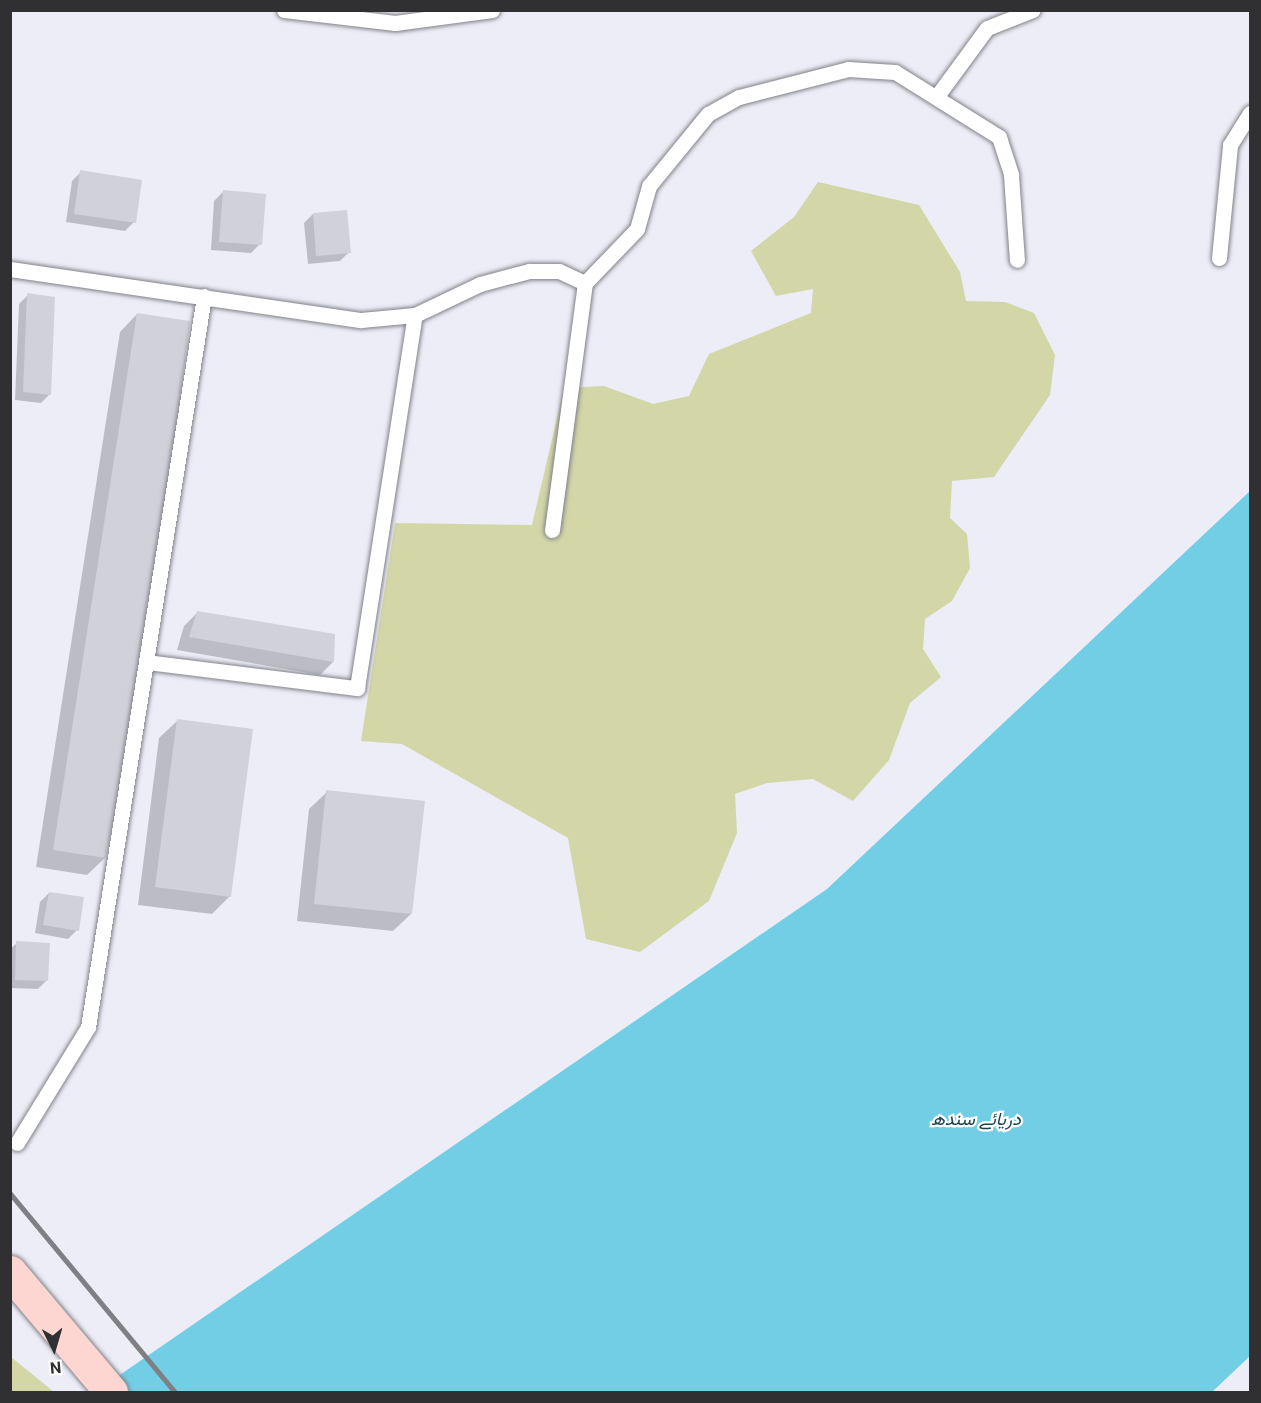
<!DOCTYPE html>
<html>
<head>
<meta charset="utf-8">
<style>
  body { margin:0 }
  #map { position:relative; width:1261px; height:1403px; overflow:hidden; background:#ecedf6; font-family:Roboto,Vazirmatn,sans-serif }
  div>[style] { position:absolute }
  .green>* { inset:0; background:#d3d6a7 }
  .water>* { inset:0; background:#72cee5 }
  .shadow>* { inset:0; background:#0003 }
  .building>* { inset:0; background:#d0d1d9 }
  .roads { filter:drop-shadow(0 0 2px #818289) drop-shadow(0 0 2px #818289) }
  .lane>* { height:15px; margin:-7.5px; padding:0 7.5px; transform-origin:7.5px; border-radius:7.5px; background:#fff }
  .secondary>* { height:33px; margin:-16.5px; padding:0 16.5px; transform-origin:16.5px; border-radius:16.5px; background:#fed6d1 }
  .rail>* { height:4.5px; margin:-2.25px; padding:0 2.25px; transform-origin:2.25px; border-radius:2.25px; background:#7f7f85 }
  span { translate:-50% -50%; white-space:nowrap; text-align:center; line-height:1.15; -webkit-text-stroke:4.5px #fff; paint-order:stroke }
  .water-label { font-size:18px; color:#19434d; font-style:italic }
  .frame { position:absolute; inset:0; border:12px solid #303033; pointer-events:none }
  .north { position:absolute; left:24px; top:1319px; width:60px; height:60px; -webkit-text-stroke:4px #fff; paint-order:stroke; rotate:175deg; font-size:16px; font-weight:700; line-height:24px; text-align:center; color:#303033 }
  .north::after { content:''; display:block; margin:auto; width:21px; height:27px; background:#303033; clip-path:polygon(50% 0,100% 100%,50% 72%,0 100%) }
</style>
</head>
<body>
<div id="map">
  <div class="green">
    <div style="clip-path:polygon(818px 182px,919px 205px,960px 272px,966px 301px,1005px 302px,1034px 313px,1055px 355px,1050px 395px,994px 477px,952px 481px,950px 518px,967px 534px,970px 568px,952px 601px,925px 619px,923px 649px,941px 677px,910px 703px,889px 760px,853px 801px,813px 779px,767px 783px,735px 794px,737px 833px,709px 901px,640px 952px,586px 939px,568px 838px,402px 744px,361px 741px,395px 523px,532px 525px,564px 388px,604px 386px,653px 404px,689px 396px,709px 354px,811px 313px,813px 289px,776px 296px,751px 251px,794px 217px)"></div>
    <div style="clip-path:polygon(11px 1357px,54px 1392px,11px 1392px)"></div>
  </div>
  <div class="water">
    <div style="clip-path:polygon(1250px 491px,1250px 1356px,1212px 1392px,95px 1392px,827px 889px)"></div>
  </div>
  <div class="shadow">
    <div style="clip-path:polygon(81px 172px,134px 222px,125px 231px,66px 222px,72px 181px)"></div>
    <div style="clip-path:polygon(223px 192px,260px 244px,251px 253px,211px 250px,214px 201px)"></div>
    <div style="clip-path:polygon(313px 214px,349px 252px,340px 261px,308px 264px,304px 223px)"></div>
    <div style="clip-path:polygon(28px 295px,50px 394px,41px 403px,15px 400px,19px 304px)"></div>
    <div style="clip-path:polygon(137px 314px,105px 858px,87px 875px,36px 867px,120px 332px)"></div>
    <div style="clip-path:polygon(197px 613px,333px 662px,320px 675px,177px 650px,184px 626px)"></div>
    <div style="clip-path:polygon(177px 721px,230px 896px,212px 914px,138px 905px,159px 738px)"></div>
    <div style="clip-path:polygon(327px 792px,411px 914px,393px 931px,297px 921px,309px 809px)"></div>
    <div style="clip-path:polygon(49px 893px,77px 930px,68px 939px,35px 933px,40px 902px)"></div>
    <div style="clip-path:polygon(17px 943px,47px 980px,38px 989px,10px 988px,10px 949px)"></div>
  </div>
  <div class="building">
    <div style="clip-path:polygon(80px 170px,142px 180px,136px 223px,74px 214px)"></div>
    <div style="clip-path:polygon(223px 190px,266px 194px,262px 245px,219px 242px)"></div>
    <div style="clip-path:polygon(347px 210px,351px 253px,316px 256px,313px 213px)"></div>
    <div style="clip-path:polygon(27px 293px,55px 297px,51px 395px,23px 392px)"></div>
    <div style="clip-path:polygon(137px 313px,190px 321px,147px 662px,106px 858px,53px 850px)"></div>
    <div style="clip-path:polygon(197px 611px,335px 634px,334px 662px,189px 637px)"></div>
    <div style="clip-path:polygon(177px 719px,253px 729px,231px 897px,155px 887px)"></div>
    <div style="clip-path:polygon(326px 790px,425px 801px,412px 914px,314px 904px)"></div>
    <div style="clip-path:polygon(49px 892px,84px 897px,79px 931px,43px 925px)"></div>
    <div style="clip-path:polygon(16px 941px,50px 943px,48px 981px,15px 980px)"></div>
  </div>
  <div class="roads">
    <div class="lane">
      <div style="left:284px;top:10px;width:112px;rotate:6.7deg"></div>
      <div style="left:395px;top:23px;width:98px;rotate:-7.6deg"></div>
      <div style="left:937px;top:96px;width:84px;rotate:-53.7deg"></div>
      <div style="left:987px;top:28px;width:49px;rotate:-21.4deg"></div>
      <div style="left:1219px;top:258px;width:114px;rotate:-84.4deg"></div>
      <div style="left:1230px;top:145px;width:38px;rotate:-58deg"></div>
      <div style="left:10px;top:269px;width:355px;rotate:8.3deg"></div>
      <div style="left:361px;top:320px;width:54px;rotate:-5.3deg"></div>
      <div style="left:415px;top:315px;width:72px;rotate:-25.5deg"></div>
      <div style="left:480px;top:284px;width:51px;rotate:-14.9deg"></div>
      <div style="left:529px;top:271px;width:30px"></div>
      <div style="left:559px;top:271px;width:29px;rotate:25deg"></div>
      <div style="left:585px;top:283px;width:75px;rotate:-46.1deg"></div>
      <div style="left:637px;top:229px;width:45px;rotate:-74.4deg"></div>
      <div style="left:649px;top:186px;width:93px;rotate:-50.7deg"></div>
      <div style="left:708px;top:114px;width:35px;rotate:-29deg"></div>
      <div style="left:739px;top:97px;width:113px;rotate:-14.4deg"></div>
      <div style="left:848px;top:69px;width:47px;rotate:3.7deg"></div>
      <div style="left:895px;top:72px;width:123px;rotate:32deg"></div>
      <div style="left:999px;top:137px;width:40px;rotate:72deg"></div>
      <div style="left:1011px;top:175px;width:85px;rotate:86deg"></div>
      <div style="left:552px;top:530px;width:249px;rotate:-82.4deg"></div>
      <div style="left:147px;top:662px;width:212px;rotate:7.1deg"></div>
      <div style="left:357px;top:688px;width:377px;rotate:-81.2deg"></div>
      <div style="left:17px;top:1143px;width:136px;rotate:-58.5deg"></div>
      <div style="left:88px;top:1027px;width:740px;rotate:-80.98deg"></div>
    </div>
    <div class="secondary">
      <div style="left:10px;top:1272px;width:157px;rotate:49.9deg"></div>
    </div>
  </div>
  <div class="rail">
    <div style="left:10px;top:1193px;width:259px;rotate:50.3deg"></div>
  </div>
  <div class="water-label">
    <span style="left:976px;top:1119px">دریائے سندھ</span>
  </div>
  <div class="frame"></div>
  <div class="north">N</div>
</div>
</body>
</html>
